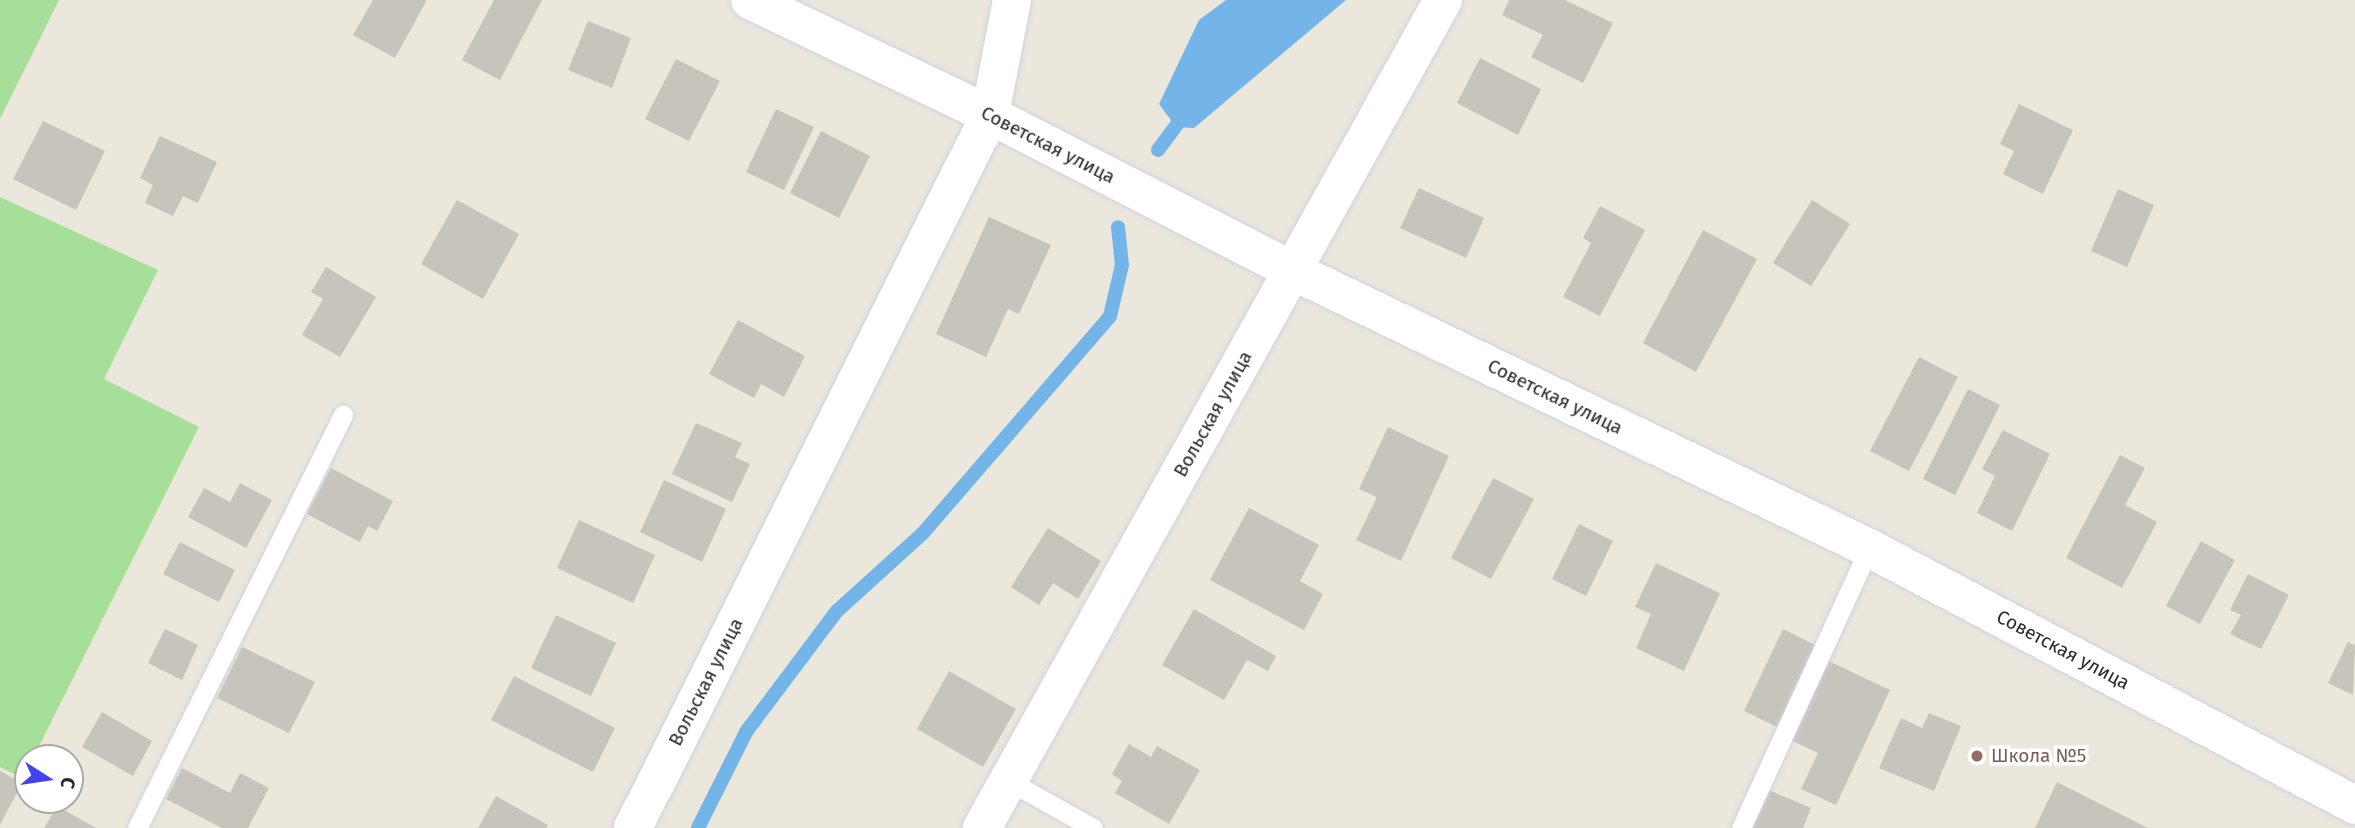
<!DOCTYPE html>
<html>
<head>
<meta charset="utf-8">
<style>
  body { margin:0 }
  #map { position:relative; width:2355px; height:828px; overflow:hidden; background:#ebe7dc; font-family:"Fira Sans",sans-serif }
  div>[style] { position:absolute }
  .green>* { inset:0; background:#a5df9a }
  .water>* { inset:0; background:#73b4e9 }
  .stream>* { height:14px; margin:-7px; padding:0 7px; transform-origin:7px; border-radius:7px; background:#73b4e9 }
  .building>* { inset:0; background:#c6c4bb }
  .roads { filter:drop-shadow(0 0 2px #d1d1e2) drop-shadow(0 0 2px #d1d1e2) }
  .service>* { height:19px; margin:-9.5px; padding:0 9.5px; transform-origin:9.5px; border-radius:9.5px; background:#fff }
  .minor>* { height:38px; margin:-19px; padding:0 19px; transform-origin:19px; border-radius:19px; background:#fff }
  .secondary>* { height:38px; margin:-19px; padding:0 19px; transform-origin:19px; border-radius:19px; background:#fff }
  .dots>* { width:19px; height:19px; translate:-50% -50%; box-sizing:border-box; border:4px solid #fff; border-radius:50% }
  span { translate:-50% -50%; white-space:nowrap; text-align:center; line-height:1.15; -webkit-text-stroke:7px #fff; paint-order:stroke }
  .street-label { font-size:19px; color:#292929 }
  .education-label { font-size:19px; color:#785e54 }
  .left { translate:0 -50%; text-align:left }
  .north { position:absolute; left:14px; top:744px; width:70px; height:70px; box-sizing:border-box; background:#fff; border:2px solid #a9a9a9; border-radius:50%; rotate:102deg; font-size:19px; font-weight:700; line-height:28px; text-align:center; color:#292929 }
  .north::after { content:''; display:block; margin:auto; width:24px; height:32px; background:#4242f2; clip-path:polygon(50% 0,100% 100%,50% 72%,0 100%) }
</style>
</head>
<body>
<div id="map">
  <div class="green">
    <div style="clip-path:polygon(0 0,59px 0,0 119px)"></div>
    <div style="clip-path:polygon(0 197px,158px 270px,104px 379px,199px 427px,33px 758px,28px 758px,22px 778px,0 767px)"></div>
  </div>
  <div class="water">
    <div style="clip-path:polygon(1226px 0,1346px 0,1194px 128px,1176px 127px,1159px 104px,1199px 20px)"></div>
  </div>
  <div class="stream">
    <div style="left:1158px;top:150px;width:49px;rotate:-53.4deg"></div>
    <div style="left:698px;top:828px;width:107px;rotate:-63.4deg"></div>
    <div style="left:746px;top:732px;width:151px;rotate:-53.1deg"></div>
    <div style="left:837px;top:611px;width:116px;rotate:-42.2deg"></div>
    <div style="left:923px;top:533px;width:286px;rotate:-49.2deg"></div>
    <div style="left:1110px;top:316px;width:52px;rotate:-76.8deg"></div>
    <div style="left:1122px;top:265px;width:38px;rotate:-96deg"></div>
  </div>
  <div class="building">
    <div style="clip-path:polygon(373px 0,427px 0,395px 58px,353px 35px)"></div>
    <div style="clip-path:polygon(494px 0,542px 0,500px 80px,462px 60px)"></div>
    <div style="clip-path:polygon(1509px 0,1565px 0,1613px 23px,1583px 83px,1531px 57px,1543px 35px,1502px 15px)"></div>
    <div style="clip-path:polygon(588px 21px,631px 38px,612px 88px,568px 70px)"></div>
    <div style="clip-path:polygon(1480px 58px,1541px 89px,1518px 135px,1457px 103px)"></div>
    <div style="clip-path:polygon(676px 59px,720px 81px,689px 141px,645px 119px)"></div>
    <div style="clip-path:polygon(2019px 104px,2073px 130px,2043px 194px,2003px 174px,2014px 151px,2000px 144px)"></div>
    <div style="clip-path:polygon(776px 109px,814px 127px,784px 190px,746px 172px)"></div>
    <div style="clip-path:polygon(43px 121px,105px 151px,76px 210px,13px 179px)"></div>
    <div style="clip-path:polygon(821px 131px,870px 156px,839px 218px,790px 193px)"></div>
    <div style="clip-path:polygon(160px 136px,217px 162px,198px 203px,183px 196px,173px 216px,145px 203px,153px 185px,140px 178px)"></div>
    <div style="clip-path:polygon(1419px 188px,1484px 218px,1466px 258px,1400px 228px)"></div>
    <div style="clip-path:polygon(2118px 189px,2154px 205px,2127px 267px,2091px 251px)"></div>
    <div style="clip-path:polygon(457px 200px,519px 234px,483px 299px,421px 264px)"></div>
    <div style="clip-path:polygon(1812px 200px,1850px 224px,1811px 286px,1773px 263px)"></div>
    <div style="clip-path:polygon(1600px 206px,1645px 230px,1600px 316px,1563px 297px,1591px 243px,1583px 238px)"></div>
    <div style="clip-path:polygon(989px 217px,1051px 245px,1019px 314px,1008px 309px,986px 357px,936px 334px)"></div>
    <div style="clip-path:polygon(1703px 230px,1757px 259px,1696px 372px,1643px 343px)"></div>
    <div style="clip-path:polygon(326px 267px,376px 297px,340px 357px,302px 335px,323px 299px,311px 292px)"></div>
    <div style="clip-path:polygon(738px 320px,805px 356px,784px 397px,761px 384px,754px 398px,709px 374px)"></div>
    <div style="clip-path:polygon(1919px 357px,1958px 377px,1909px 471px,1870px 451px)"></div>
    <div style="clip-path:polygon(1968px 389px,2000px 405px,1955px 495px,1923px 479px)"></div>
    <div style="clip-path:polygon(696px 423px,742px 443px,735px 457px,750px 464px,732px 502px,672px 474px)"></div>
    <div style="clip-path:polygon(1388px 427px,1449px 456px,1401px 561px,1356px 540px,1377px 497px,1359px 489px)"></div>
    <div style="clip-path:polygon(2003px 430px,2050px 454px,2012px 531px,1977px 513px,1995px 476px,1982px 469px)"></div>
    <div style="clip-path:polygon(2120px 455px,2145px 468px,2125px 505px,2157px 522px,2122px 588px,2066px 558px)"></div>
    <div style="clip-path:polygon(331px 468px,393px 501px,377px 531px,368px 526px,360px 542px,307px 514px)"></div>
    <div style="clip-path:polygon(1493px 478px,1534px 499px,1491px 579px,1451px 558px)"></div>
    <div style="clip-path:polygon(664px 480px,726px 509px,702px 562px,640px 532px)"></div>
    <div style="clip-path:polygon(240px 483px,272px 500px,246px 548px,188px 517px,204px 488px,230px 502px)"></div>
    <div style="clip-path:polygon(1249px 508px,1319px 545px,1300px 581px,1323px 594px,1304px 630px,1210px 580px)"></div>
    <div style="clip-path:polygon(579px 520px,655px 555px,633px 603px,557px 568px)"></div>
    <div style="clip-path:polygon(1579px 524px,1613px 541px,1586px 596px,1552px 579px)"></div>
    <div style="clip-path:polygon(1048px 528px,1101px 561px,1078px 599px,1053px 583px,1039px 605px,1011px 587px)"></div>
    <div style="clip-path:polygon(2201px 541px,2235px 560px,2200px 624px,2166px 606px)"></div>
    <div style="clip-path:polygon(180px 542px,235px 570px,219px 602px,163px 574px)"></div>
    <div style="clip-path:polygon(1656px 563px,1720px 593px,1684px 671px,1636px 648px,1651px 614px,1635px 607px)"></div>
    <div style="clip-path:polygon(2248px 574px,2289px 595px,2261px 649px,2230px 634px,2241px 615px,2230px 610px)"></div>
    <div style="clip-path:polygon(1194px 609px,1276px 656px,1268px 671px,1247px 660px,1224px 700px,1162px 665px)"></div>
    <div style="clip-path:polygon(556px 615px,616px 643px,591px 696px,531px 668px)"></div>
    <div style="clip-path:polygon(165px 629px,198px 645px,182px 680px,148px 663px)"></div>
    <div style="clip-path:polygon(1783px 629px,1817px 646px,1777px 727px,1744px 711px)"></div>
    <div style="clip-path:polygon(2348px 642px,2355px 645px,2353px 695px,2328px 683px)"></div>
    <div style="clip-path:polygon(242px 647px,315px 682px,289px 733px,217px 698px)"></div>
    <div style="clip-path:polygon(1816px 655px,1890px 690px,1836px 805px,1801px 789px,1818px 753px,1778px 734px)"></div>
    <div style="clip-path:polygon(949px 671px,1016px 709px,983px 767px,917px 729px)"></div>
    <div style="clip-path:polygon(514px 676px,615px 728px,593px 772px,491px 720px)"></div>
    <div style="clip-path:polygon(102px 712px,152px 741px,133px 776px,82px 747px)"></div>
    <div style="clip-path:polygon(1929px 713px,1961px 726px,1934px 791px,1879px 768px,1901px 718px,1922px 728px)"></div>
    <div style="clip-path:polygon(1129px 744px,1151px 757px,1157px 746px,1200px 770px,1169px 824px,1115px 793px,1122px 781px,1112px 774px)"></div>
    <div style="clip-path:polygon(182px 768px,230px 793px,240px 773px,269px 788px,248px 828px,222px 828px,166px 799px)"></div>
    <div style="clip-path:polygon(0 771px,22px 783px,0 825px)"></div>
    <div style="clip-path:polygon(2057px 782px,2148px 828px,2035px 828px)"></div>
    <div style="clip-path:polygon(1752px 783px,1811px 808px,1803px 828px,1734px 828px)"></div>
    <div style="clip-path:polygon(496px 796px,548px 825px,546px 828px,478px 828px)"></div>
    <div style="clip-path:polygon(57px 806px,96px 828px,44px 828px)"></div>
  </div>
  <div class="roads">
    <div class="service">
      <div style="left:1009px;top:781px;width:96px;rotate:29.2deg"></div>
      <div style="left:137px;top:828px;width:462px;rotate:-63.5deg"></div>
      <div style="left:1741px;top:828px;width:308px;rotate:-65.4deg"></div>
    </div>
    <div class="minor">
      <div style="left:633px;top:828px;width:797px;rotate:-63.4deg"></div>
      <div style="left:990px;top:115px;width:117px;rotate:-79.2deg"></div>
      <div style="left:982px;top:828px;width:948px;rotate:-60.89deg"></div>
    </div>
    <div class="secondary">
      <div style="left:750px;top:0;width:266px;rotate:25.6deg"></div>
      <div style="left:990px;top:115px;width:341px;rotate:27.2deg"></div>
      <div style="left:1293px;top:271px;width:639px;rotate:25.68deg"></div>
      <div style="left:1869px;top:548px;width:550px;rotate:27.87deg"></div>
    </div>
  </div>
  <div class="dots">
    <div style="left:1977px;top:756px;background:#8d6e63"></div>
  </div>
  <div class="street-label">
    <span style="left:1048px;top:145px;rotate:27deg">Советская улица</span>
    <span style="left:1555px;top:397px;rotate:26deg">Советская улица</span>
    <span style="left:1213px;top:414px;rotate:-61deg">Вольская улица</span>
    <span style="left:2063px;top:650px;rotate:28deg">Советская улица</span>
    <span style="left:706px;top:682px;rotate:-63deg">Вольская улица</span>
  </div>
  <div class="education-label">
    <span class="left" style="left:1991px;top:756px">Школа №5</span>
  </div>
  <div class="north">С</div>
</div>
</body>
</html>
